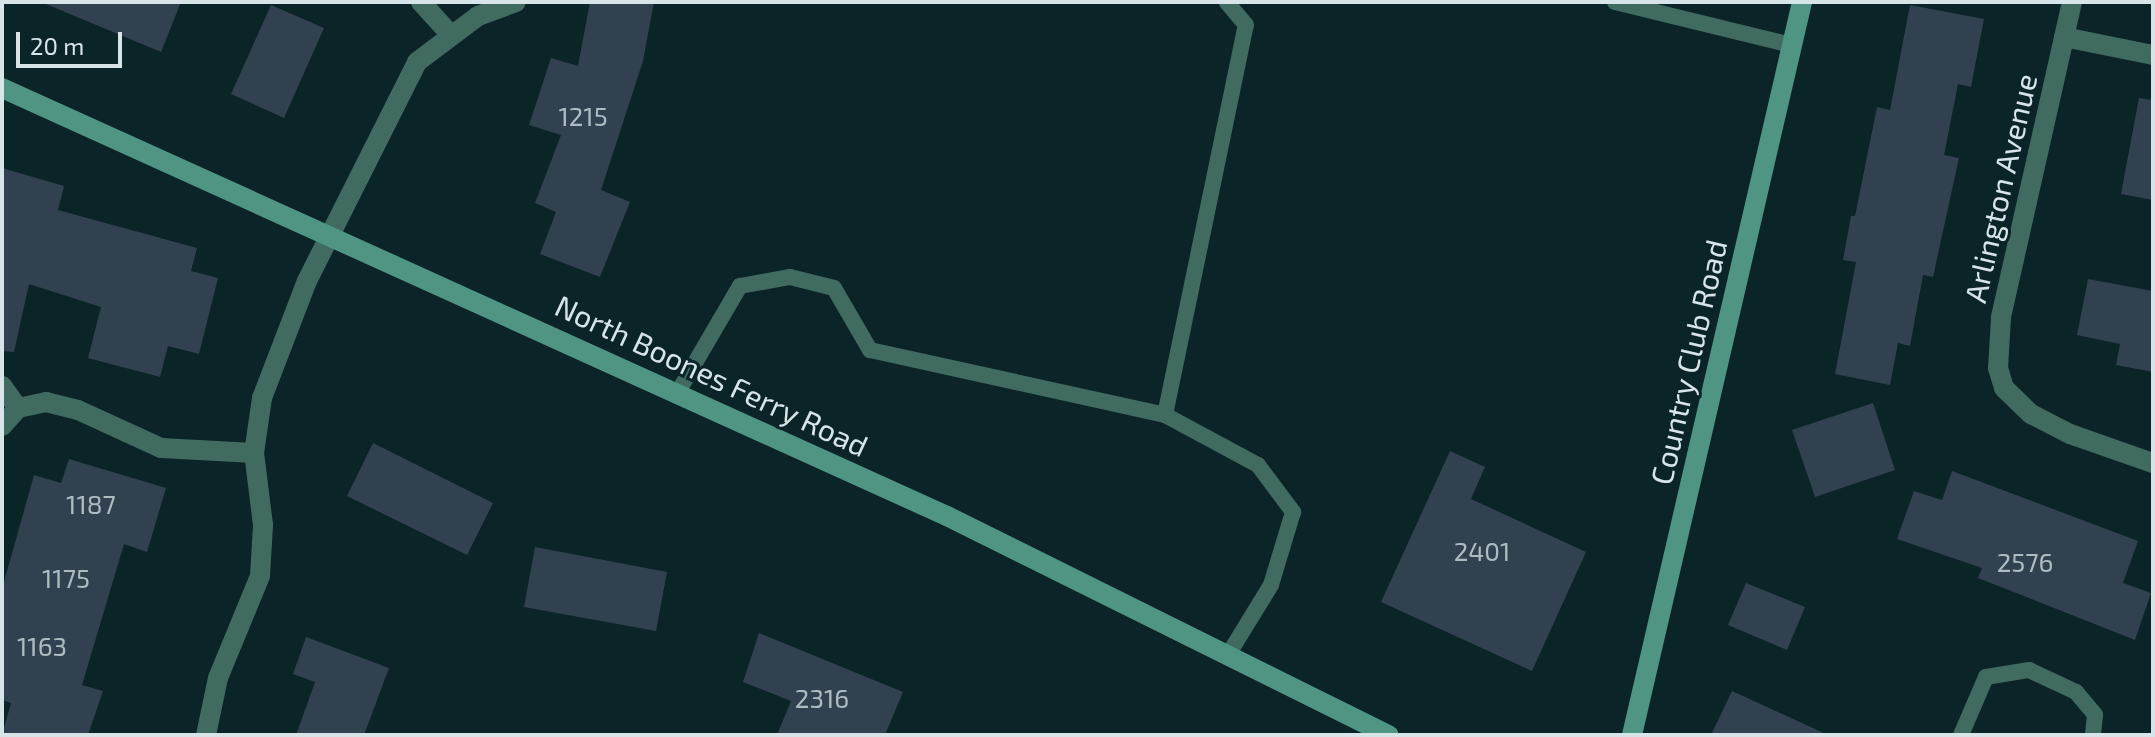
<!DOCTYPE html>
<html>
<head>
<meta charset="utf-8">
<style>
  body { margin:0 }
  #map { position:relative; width:2155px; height:737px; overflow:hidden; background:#0b2428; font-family:"Exo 2",sans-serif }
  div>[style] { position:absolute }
  .building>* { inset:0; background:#32414f }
  .lane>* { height:16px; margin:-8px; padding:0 8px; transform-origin:8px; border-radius:8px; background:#416a60 }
  .street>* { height:20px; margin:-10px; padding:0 10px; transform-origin:10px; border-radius:10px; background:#416a60 }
  .secondary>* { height:20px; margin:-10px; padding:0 10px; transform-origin:10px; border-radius:10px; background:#509584 }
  span { translate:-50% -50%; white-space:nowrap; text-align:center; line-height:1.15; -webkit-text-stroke:6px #0b2428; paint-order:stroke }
  .number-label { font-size:26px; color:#aebcc2 }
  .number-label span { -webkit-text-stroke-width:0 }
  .street-label { font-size:30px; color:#d7e5e8 }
  .frame { position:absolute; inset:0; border:4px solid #d7e5e8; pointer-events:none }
  .scale { position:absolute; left:16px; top:32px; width:106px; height:36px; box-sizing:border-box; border:4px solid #d7e5e8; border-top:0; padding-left:10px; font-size:24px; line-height:28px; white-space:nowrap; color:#d7e5e8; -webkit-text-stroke:6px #0b2428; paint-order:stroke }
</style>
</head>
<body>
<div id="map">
  <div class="building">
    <div style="clip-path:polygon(41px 2px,181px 2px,161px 52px)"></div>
    <div style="clip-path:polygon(590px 2px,654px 2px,643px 61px,601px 190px,630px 202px,600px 277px,540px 254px,556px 212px,535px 203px,561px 135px,529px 125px,551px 58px,578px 66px)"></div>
    <div style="clip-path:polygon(271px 5px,324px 28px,284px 118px,231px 94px)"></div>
    <div style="clip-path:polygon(1910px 5px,1984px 19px,1971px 87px,1958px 84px,1944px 155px,1959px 158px,1933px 277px,1923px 275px,1910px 346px,1898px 343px,1890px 385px,1835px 374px,1856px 262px,1843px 260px,1851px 216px,1855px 216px,1877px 107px,1890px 110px)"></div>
    <div style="clip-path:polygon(2139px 98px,2153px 100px,2153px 200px,2121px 194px)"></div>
    <div style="clip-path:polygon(2px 168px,64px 186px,58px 210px,197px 248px,191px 271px,218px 278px,199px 354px,168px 346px,160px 377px,88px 358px,101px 307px,29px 284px,14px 352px,2px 351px)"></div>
    <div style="clip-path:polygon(2088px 279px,2153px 291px,2153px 372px,2116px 365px,2120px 344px,2077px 335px)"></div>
    <div style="clip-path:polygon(1873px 403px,1895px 470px,1815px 497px,1792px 430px)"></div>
    <div style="clip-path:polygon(373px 443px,493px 503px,467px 555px,347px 496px)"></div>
    <div style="clip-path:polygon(1450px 451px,1485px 467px,1471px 499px,1586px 552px,1532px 671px,1381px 602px)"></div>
    <div style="clip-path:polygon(69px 459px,166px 488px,147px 552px,124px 544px,82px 685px,103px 691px,88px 735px,2px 735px,11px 703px,2px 700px,2px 589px,34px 475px,61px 483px)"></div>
    <div style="clip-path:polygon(1952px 471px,2138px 541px,2123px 583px,2151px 593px,2135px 640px,1978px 578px,1982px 568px,1897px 539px,1914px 491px,1942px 500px)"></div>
    <div style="clip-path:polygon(535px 547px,667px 572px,656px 631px,524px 607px)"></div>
    <div style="clip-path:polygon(1746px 583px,1805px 607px,1787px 650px,1728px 625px)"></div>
    <div style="clip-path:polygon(759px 633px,903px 692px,885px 735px,777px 735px,791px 701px,743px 682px)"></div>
    <div style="clip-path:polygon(306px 637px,389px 668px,364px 735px,296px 735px,315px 682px,293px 674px)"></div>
    <div style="clip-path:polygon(1732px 691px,1828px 735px,1711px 735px)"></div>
  </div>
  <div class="lane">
    <div style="left:1615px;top:2px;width:182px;rotate:13.7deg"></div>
    <div style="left:678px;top:392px;width:123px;rotate:-59.7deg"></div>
    <div style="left:740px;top:286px;width:51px;rotate:-10.2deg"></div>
    <div style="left:790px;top:277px;width:45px;rotate:14deg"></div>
    <div style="left:834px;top:288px;width:72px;rotate:59.9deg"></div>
    <div style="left:870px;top:350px;width:302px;rotate:12.4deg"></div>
    <div style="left:1165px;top:415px;width:106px;rotate:28.3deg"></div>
    <div style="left:1258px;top:465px;width:59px;rotate:53.3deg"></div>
    <div style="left:1293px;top:512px;width:76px;rotate:106.8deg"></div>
    <div style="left:1271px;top:585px;width:82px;rotate:121.6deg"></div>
    <div style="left:1165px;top:415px;width:398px;rotate:-78.3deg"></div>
    <div style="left:1246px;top:25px;width:30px;rotate:-130deg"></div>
    <div style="left:1961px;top:735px;width:63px;rotate:-66.7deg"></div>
    <div style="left:1986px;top:677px;width:44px;rotate:-9.2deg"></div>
    <div style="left:2029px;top:670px;width:52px;rotate:25.1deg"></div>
    <div style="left:2076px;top:692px;width:30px;rotate:50deg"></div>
    <div style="left:2095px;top:715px;width:20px;rotate:96deg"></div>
  </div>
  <div class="street">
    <div style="left:421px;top:2px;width:43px;rotate:47.8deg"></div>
    <div style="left:2072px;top:2px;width:324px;rotate:102.7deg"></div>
    <div style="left:2001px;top:318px;width:50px;rotate:93.4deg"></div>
    <div style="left:1998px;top:368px;width:21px;rotate:73deg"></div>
    <div style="left:2004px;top:388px;width:37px;rotate:44deg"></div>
    <div style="left:2031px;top:414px;width:44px;rotate:27.1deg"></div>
    <div style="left:2070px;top:434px;width:88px;rotate:19.3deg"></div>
    <div style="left:2064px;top:37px;width:91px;rotate:11.4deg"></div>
    <div style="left:2px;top:386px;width:27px;rotate:54deg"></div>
    <div style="left:2px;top:426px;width:24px;rotate:-48deg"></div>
    <div style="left:18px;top:408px;width:29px;rotate:-12deg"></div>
    <div style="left:46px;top:402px;width:33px;rotate:14deg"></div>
    <div style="left:78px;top:410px;width:91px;rotate:24.6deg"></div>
    <div style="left:161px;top:448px;width:93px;rotate:3.1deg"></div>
    <div style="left:206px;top:735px;width:58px;rotate:-78.1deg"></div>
    <div style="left:218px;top:678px;width:110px;rotate:-67.6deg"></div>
    <div style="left:260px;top:576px;width:51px;rotate:-86.6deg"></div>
    <div style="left:263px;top:525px;width:73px;rotate:-97.1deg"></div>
    <div style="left:254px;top:453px;width:56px;rotate:-81.7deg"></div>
    <div style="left:262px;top:398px;width:125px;rotate:-69deg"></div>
    <div style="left:307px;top:281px;width:245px;rotate:-63.3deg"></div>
    <div style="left:417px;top:62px;width:76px;rotate:-37deg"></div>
    <div style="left:478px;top:16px;width:40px;rotate:-20.2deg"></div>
  </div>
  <div class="secondary">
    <div style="left:2px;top:88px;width:1037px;rotate:24.37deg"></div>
    <div style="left:947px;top:516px;width:493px;rotate:26.4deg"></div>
    <div style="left:1632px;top:735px;width:752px;rotate:-76.94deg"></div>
  </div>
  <div class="number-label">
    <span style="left:583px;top:116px">1215</span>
    <span style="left:91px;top:504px">1187</span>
    <span style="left:1482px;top:551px">2401</span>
    <span style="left:2025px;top:562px">2576</span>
    <span style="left:66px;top:578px">1175</span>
    <span style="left:42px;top:646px">1163</span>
    <span style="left:822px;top:698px">2316</span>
  </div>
  <div class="street-label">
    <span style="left:2000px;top:188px;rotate:-77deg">Arlington Avenue</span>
    <span style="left:1688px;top:362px;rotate:-77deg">Country Club Road</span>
    <span style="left:712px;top:375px;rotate:25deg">North Boones Ferry Road</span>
  </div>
  <div class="frame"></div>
  <div class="scale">20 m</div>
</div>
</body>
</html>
